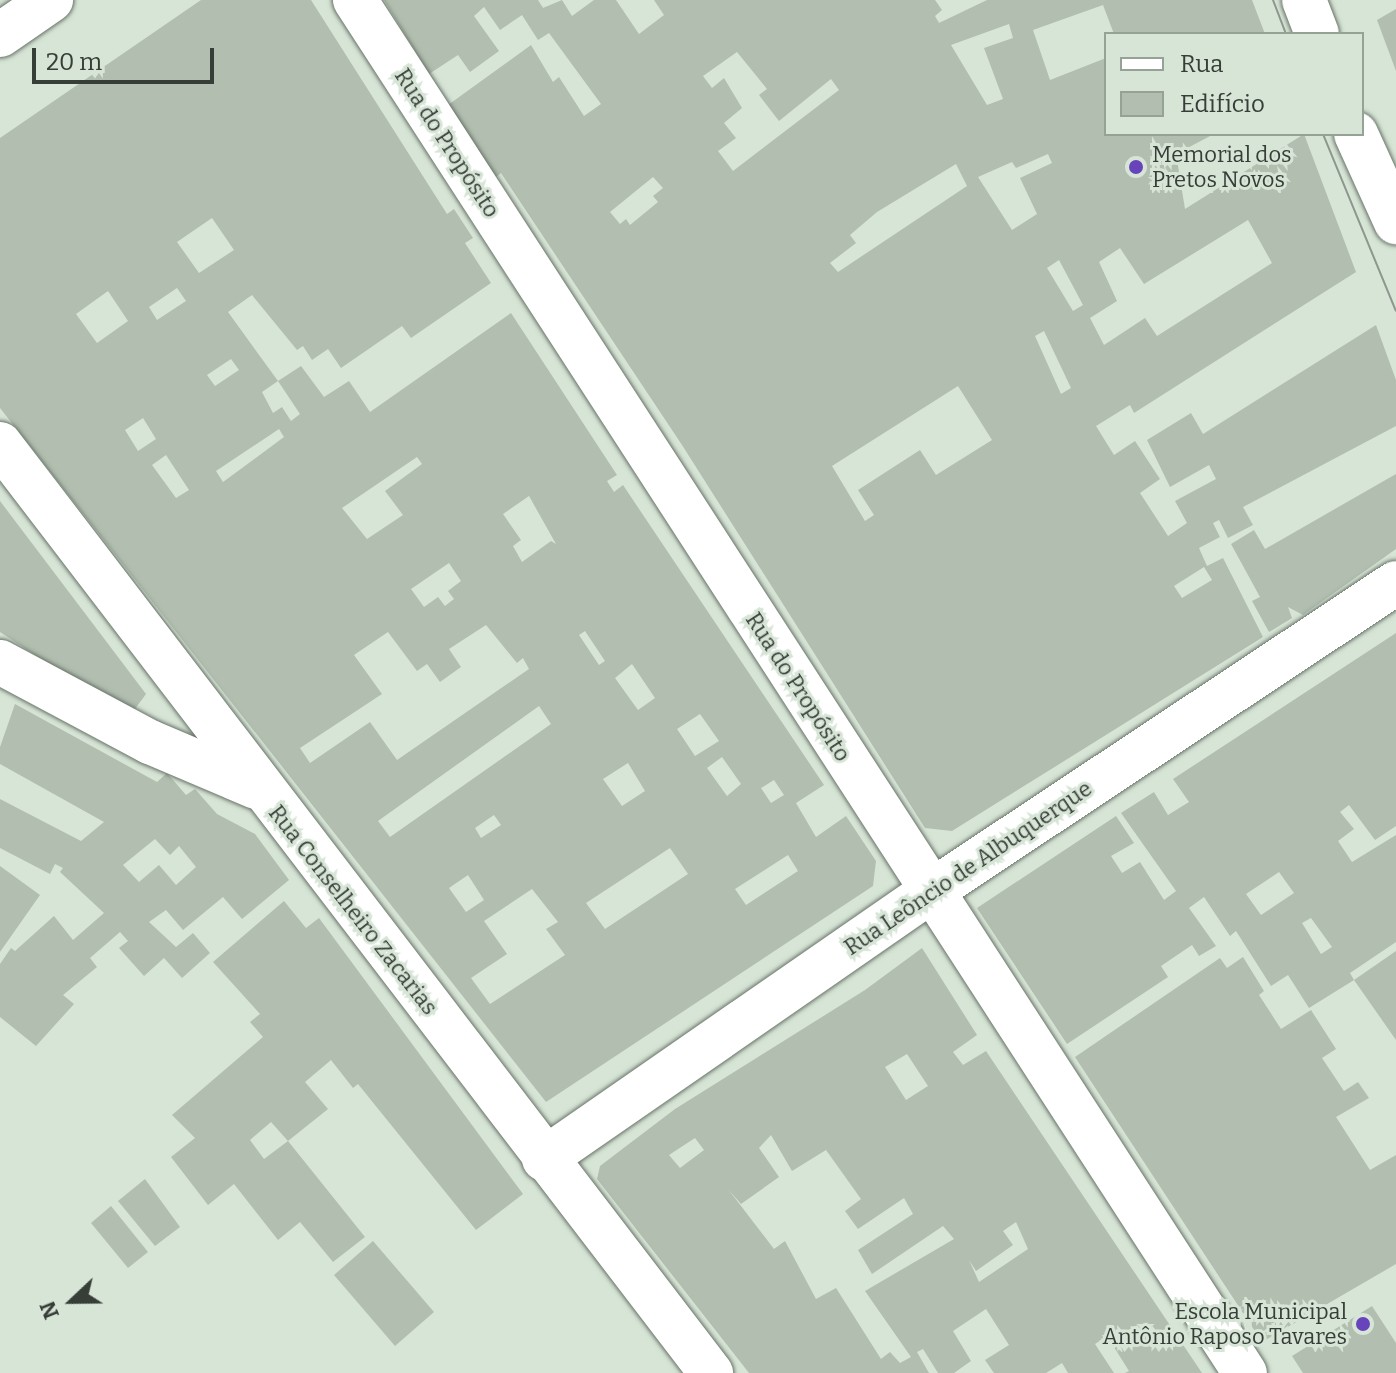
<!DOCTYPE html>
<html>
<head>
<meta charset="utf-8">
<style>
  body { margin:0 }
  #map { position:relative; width:1396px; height:1373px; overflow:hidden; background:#d7e5d7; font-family:Bitter,serif }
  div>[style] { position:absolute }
  .building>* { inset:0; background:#b1beb0 }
  .roads { filter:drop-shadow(0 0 2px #677367) drop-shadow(0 0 2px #677367) }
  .minor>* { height:44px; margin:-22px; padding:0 22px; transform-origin:22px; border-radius:22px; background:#fff }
  .tertiary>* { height:44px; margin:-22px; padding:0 22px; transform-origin:22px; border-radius:22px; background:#fff }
  .tram>* { height:2px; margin:-1px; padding:0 1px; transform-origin:1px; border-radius:1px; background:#8d978d }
  .dots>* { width:22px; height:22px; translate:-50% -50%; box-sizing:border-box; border:4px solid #d7e5d7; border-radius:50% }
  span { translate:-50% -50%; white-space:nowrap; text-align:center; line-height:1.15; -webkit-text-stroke:6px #d7e5d7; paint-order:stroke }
  .street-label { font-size:22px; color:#373d37 }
  .poi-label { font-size:22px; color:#373d37 }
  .left { translate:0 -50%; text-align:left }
  .right { translate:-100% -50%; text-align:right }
  .legend { position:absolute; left:1104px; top:32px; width:260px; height:104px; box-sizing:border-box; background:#d7e5d7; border:2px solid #97a297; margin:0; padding:10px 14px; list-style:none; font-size:24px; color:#373d37 }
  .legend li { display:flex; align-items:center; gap:16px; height:40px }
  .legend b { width:40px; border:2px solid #97a297 }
  .north { position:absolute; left:32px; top:1261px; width:80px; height:80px; -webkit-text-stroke:6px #d7e5d7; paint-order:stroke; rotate:248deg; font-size:22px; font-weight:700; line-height:32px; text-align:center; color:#373d37 }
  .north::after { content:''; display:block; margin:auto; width:28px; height:36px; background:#373d37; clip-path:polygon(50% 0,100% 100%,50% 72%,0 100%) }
  .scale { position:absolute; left:32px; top:48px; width:182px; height:36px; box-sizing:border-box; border:4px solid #373d37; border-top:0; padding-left:10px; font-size:24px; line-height:28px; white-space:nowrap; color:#373d37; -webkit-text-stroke:6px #d7e5d7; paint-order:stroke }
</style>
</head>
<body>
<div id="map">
  <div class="building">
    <div style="clip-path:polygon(evenodd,201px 0,311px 0,447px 214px,454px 209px,473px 238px,465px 243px,491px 283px,411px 338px,402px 326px,341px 368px,328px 349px,312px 360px,303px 346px,297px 350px,252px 295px,228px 312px,278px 381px,301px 366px,324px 397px,349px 381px,370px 412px,511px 313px,617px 475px,607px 481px,614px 492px,623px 485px,824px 785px,796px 803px,816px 837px,846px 816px,876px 861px,873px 886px,546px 1102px,0 408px,0 138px,201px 0,212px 218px,234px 250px,199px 273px,177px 242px,212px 218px,201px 0,177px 288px,186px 301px,157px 320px,149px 307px,177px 288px,201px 0,108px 291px,128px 321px,97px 343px,76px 314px,108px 291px,201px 0,231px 359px,239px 370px,215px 386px,207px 375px,231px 359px,201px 0,278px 381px,300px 414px,291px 421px,282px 407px,273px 413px,262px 392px,278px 381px,201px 0,143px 418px,156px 439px,138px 451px,125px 430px,143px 418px,201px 0,279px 429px,284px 437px,223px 482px,216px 471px,279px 429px,201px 0,166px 455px,189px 490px,176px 498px,152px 465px,166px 455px,201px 0,417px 457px,422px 464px,385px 491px,403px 515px,367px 539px,342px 508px,417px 457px,201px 0,529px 496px,556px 544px,551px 541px,522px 562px,513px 546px,521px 540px,503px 514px,529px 496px,201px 0,449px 563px,461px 581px,448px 591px,454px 599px,445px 606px,438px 597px,424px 607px,411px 589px,449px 563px,201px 0,486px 625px,517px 663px,523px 658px,529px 669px,397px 760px,370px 722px,310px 763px,300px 748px,382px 694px,354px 655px,388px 632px,417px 671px,427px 664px,440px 682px,461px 667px,449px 649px,486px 625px,201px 0,585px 631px,605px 661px,599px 665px,579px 635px,585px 631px,201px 0,632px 664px,655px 698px,638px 710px,615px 678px,632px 664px,201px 0,539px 706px,551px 724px,390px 837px,378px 821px,539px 706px,201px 0,700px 714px,719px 741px,695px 756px,677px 729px,700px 714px,201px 0,722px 757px,741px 784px,727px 796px,707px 768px,722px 757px,201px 0,628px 763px,645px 791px,622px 806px,603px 779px,628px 763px,201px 0,774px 780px,784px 795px,771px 803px,761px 788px,774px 780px,201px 0,494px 815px,501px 825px,481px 838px,475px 828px,494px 815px,201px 0,670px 848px,688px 874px,605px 929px,586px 903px,670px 848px,201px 0,788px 855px,798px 871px,746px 905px,735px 889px,788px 855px,201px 0,468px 875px,484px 900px,466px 912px,449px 888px,468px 875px,201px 0,532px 889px,558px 922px,546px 929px,565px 955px,490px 1004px,471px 978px,507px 954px,484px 921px,532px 889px)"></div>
    <div style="clip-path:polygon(evenodd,384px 0,538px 0,543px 8px,562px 0,572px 16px,594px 0,616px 0,639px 34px,664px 15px,654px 0,935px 0,942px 10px,935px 16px,939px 23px,987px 0,1252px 0,1265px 34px,1114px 34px,1103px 5px,1033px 30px,1050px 80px,1106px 58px,1106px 134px,1214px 134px,1176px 154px,1185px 209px,1304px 134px,1356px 272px,1134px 413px,1130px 405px,1096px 426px,1114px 455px,1135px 441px,1160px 479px,1140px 493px,1168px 536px,1187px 523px,1175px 501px,1216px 479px,1209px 465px,1170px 487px,1147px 440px,1191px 413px,1203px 434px,1376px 325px,1396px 380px,1396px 426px,1243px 507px,1253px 525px,1228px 538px,1219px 520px,1213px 523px,1220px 537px,1199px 548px,1207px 566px,1223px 558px,1263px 637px,952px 831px,925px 828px,682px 445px,501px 173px,496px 177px,448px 105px,531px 45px,553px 82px,559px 77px,584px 116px,601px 104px,549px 33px,538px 40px,522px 15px,500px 30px,484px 7px,474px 16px,499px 51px,470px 72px,458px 55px,429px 74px,384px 0,1009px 24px,1013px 38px,984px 48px,1003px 99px,987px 105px,951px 45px,1009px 24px,384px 0,737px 52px,767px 89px,759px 95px,779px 121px,831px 79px,839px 90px,733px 171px,718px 151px,736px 138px,724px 123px,742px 108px,724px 78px,712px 88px,703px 76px,737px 52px,384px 0,1048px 154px,1052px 163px,1020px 178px,1037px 214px,1012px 230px,978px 177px,1012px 162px,1016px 168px,1048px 154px,384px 0,956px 164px,967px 186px,838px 272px,830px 263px,856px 243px,850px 235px,877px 212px,956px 164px,384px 0,653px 177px,663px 188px,653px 196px,658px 202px,630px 225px,626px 219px,620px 224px,610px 212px,653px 177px,384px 0,1248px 220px,1272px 263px,1157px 336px,1145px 318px,1104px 345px,1090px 318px,1117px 301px,1099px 262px,1120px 248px,1144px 284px,1248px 220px,384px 0,1059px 260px,1083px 305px,1073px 311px,1047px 268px,1059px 260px,384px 0,1044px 331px,1071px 388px,1061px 394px,1035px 336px,1044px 331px,384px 0,958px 386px,992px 440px,936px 475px,920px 450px,858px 490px,874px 515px,865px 521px,832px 466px,958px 386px,384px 0,1204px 567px,1212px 580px,1182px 598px,1174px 586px,1204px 567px)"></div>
    <div style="clip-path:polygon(1396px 9px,1396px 71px,1377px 20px)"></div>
    <div style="clip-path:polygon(1396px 474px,1396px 549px,1303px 615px,1288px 607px,1292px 618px,1269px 632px,1252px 601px,1260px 597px,1231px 544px,1254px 530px,1265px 549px)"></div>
    <div style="clip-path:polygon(0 501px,146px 694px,129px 717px,0 632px)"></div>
    <div style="clip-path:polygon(evenodd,1396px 633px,1396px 826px,1375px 840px,1349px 805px,1340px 812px,1354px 829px,1338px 841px,1352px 862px,1396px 835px,1396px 942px,1350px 973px,1354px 980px,1309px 1008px,1288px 975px,1271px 986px,1236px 931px,1230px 936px,1204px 897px,1189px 908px,1216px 946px,1199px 956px,1192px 945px,1161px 966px,1168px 977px,1067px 1044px,977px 908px,1116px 816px,1134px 843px,1111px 856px,1122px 873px,1140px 862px,1164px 900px,1176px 891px,1121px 813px,1154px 792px,1168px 815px,1189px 802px,1173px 779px,1396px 633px,1279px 872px,1294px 893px,1261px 915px,1246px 894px,1279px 872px,1396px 633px,1311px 918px,1332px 947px,1321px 954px,1302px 923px,1311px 918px)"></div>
    <div style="clip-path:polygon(evenodd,15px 704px,157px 782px,167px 773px,186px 795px,195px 789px,217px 814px,255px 834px,289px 880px,242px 919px,223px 897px,183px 930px,166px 910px,149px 922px,176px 947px,193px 933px,210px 953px,182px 978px,164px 958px,144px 976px,119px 948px,128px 941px,120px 932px,90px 958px,97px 967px,63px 995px,74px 1004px,36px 1046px,0 1017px,0 964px,11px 948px,15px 951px,54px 916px,73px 940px,104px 913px,60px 872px,63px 868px,55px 864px,50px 874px,0 848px,0 799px,81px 841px,104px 822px,0 764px,0 747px,15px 704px,155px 839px,170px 855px,179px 846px,196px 867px,176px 885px,159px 865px,139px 882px,123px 865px,155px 839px)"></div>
    <div style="clip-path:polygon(0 866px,40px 895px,0 952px)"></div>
    <div style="clip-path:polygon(evenodd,284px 901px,306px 928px,319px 918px,523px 1194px,476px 1230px,358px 1084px,353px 1088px,331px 1060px,305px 1082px,328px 1109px,288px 1141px,365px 1237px,333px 1262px,300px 1222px,278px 1240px,234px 1184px,208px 1205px,171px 1157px,195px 1138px,172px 1115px,263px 1037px,250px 1022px,260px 1014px,213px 962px,284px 901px,271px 1122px,288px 1141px,264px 1159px,250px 1140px,271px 1122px)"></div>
    <div style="clip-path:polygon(evenodd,922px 948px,977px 1035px,953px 1052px,963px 1065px,986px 1051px,1202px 1373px,1125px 1373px,1129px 1371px,1107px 1336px,1095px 1344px,1114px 1373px,1068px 1373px,1062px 1363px,1046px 1373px,994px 1373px,985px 1360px,1009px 1345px,986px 1309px,953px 1331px,971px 1361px,954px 1373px,938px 1373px,923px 1349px,917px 1352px,929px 1373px,749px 1373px,597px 1179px,600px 1166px,675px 1109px,865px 990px,922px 948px,907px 1054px,928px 1086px,906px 1100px,885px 1067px,907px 1054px,922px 948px,771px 1135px,792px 1171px,826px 1150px,861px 1199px,845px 1211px,858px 1229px,904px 1198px,913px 1214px,858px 1250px,872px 1274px,943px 1226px,954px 1239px,865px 1291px,911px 1357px,900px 1363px,890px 1352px,881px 1359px,836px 1288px,816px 1299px,785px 1241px,774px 1249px,728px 1189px,741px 1204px,779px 1177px,759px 1148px,771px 1135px,922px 948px,695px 1138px,704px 1150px,680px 1168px,669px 1155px,695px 1138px,922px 948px,1016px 1222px,1028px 1249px,979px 1282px,969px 1260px,976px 1271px,1013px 1245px,1003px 1231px,1016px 1222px)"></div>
    <div style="clip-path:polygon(1396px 951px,1396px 1040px,1354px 980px)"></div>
    <div style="clip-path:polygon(1243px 957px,1264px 991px,1259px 995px,1281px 1029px,1311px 1010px,1336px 1049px,1322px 1058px,1344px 1091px,1358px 1082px,1369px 1098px,1336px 1117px,1370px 1170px,1396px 1155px,1396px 1264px,1262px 1342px,1075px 1057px,1220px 958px,1227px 968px)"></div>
    <div style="clip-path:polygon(145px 1179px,180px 1227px,155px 1246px,118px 1201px)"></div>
    <div style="clip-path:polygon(111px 1206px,148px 1252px,128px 1268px,91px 1223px)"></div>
    <div style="clip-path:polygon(373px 1241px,434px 1312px,395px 1346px,334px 1275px)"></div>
    <div style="clip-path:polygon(1372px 1306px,1396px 1343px,1396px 1373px,1303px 1373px,1292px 1356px)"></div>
  </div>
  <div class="roads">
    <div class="minor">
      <div style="left:355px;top:0;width:1636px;rotate:57.05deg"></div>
      <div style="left:0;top:444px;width:1170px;rotate:52.57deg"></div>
      <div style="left:0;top:662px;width:170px;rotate:28.1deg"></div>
      <div style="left:150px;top:742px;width:115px;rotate:23deg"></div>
      <div style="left:544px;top:1159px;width:469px;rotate:-34.7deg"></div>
      <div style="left:930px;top:892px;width:559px;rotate:-33.55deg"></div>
    </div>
    <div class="tertiary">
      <div style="left:1304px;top:0;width:36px;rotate:69deg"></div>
      <div style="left:0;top:35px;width:62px;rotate:-34.5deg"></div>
      <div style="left:1356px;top:134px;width:97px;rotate:65.6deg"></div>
    </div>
  </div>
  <div class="tram">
    <div style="left:1273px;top:0;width:36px;rotate:69deg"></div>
    <div style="left:1323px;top:134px;width:191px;rotate:67.6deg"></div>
  </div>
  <div class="dots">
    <div style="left:1136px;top:167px;background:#6744bc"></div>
    <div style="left:1363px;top:1324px;background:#6744bc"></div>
  </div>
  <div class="street-label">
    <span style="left:447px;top:143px;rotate:57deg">Rua do Propósito</span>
    <span style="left:798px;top:687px;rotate:57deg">Rua do Propósito</span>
    <span style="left:968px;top:868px;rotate:-34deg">Rua Leôncio de Albuquerque</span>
    <span style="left:353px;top:910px;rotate:52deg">Rua Conselheiro Zacarias</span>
  </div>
  <div class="poi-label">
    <span class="left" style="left:1152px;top:167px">Memorial dos<br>Pretos Novos</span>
    <span class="right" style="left:1347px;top:1324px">Escola Municipal<br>Antônio Raposo Tavares</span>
  </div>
  <ul class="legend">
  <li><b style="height:10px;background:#fff"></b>Rua</li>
  <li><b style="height:22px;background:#b1beb0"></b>Edifício</li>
  </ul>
  <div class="north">N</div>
  <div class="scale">20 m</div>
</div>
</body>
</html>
